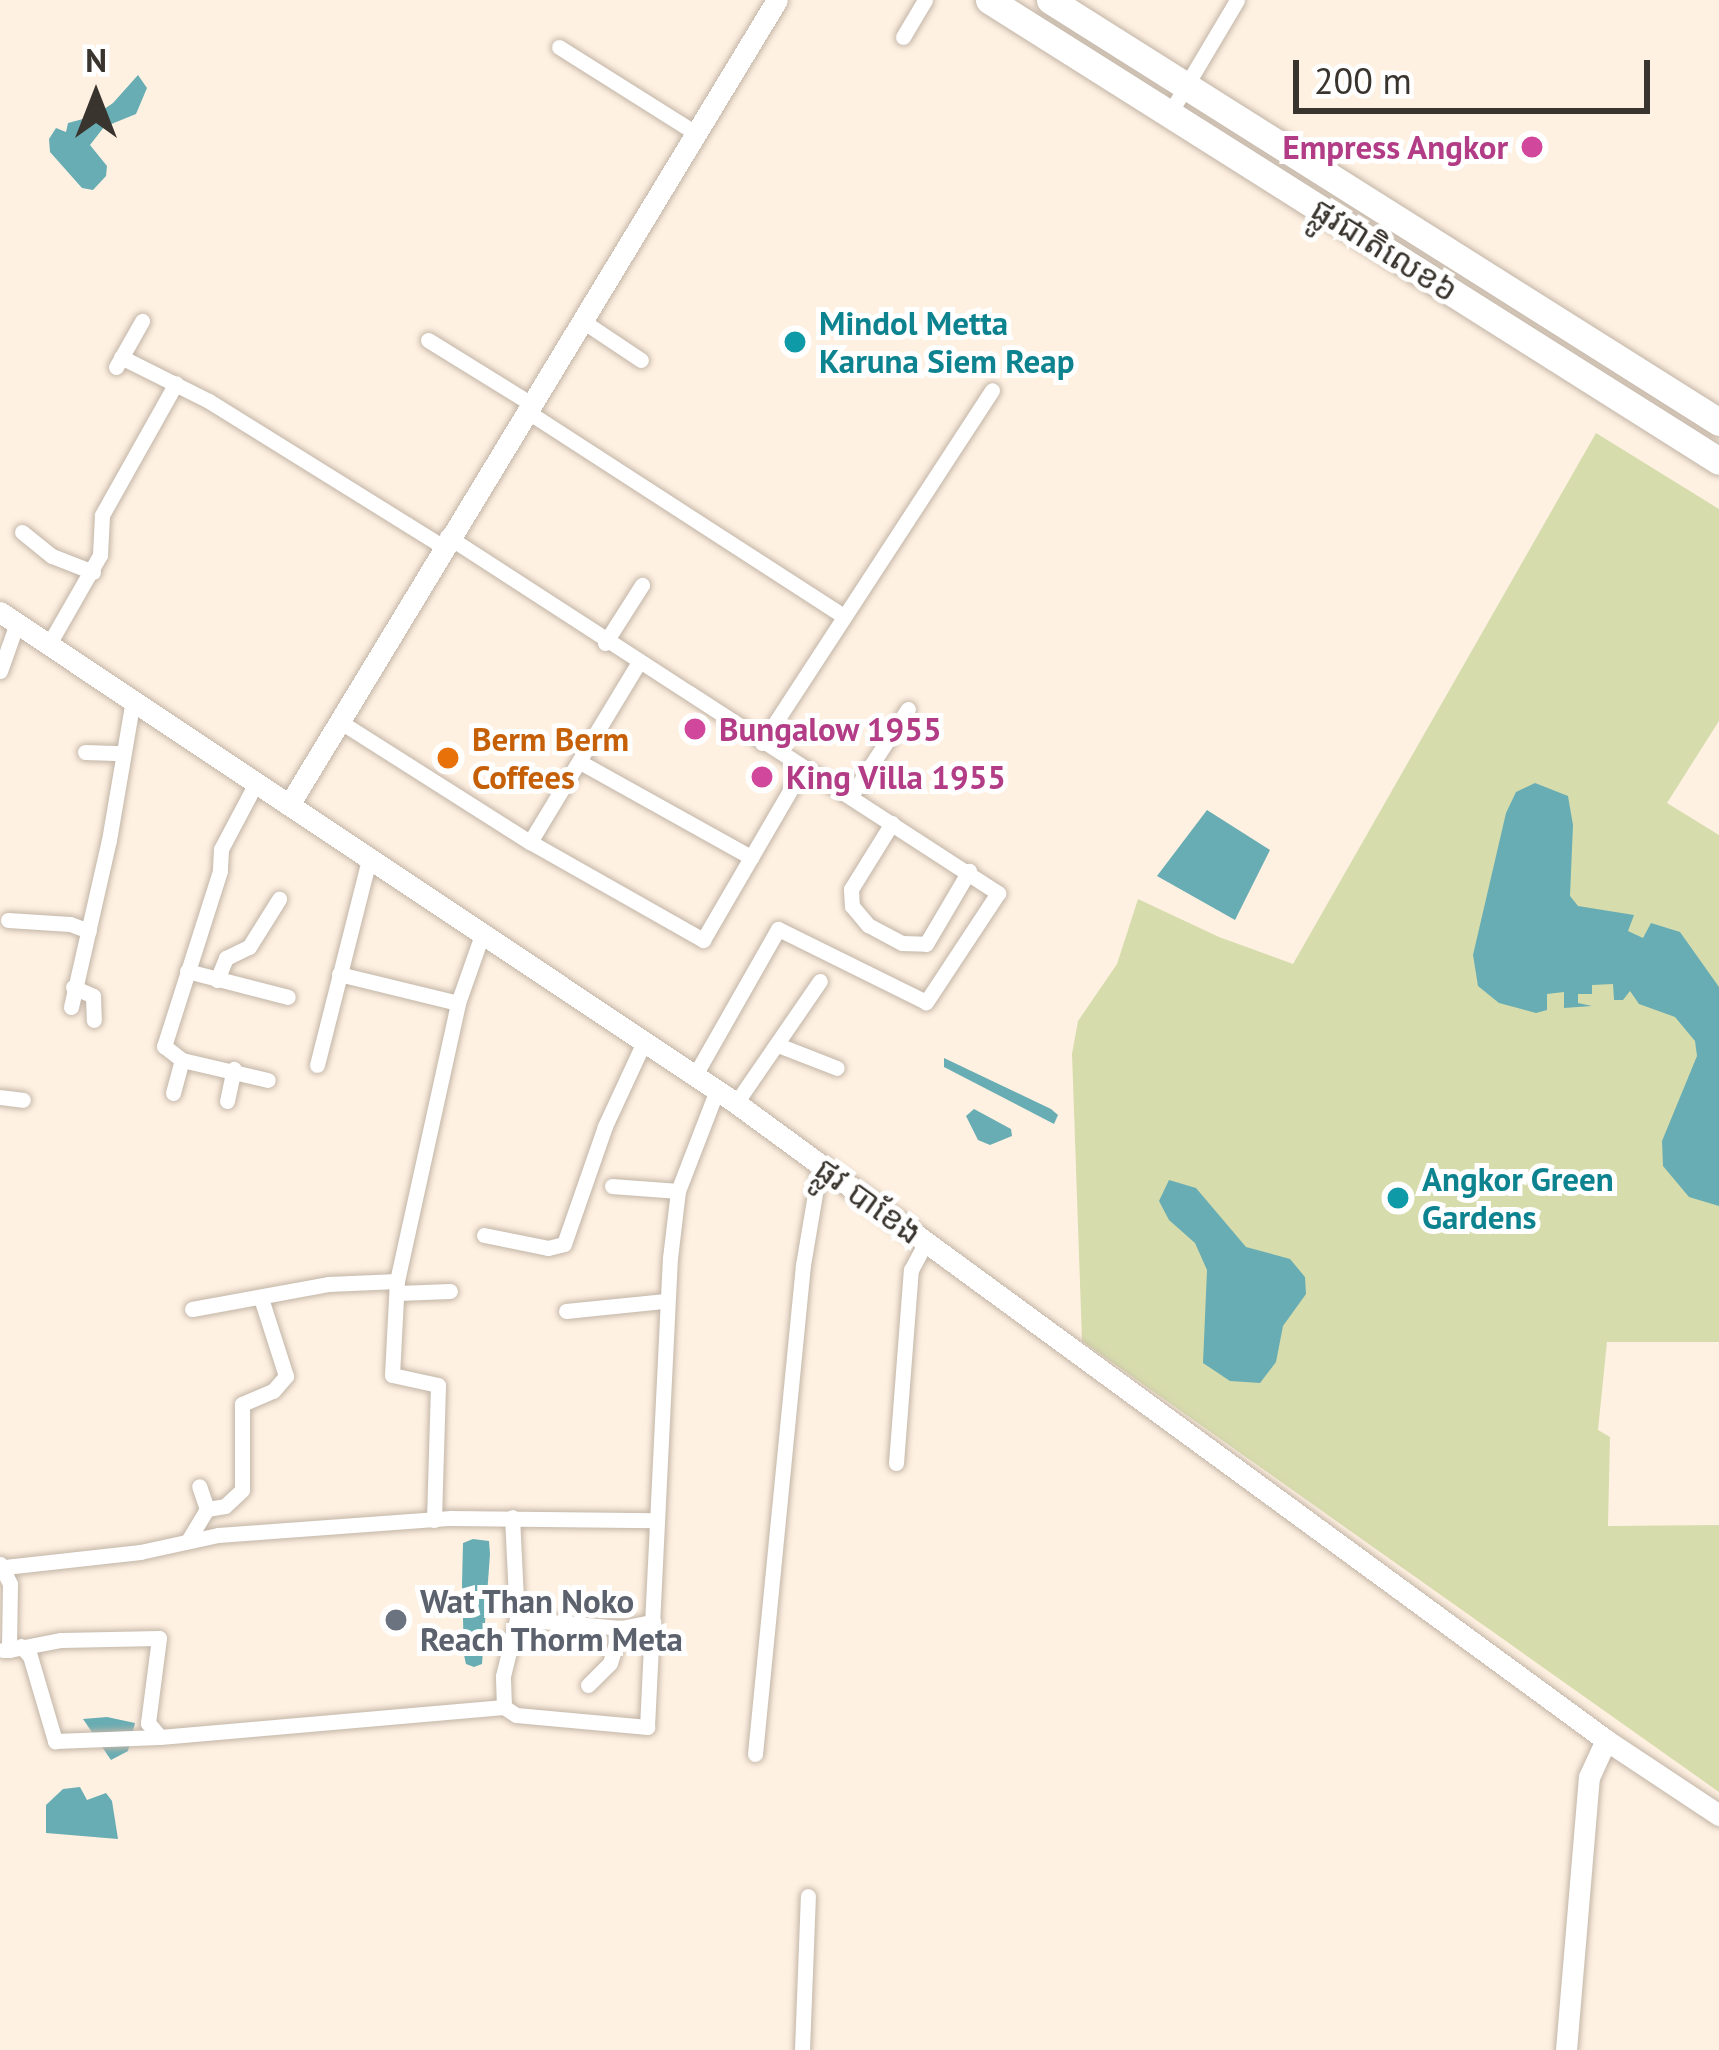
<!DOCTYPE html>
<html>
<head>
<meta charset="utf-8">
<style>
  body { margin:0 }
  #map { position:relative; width:1719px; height:2050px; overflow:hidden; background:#fff1e2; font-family:"PT Sans","Noto Sans Khmer",sans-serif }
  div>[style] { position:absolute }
  .green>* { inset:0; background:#d7dcad }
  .water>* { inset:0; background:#68adb3 }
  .roads { filter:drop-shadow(0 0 3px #c2b5a7) drop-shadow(0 0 3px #c2b5a7) }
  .street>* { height:15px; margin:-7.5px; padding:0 7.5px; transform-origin:7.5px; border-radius:7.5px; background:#fff }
  .secondary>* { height:21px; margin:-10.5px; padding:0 10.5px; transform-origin:10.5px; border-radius:10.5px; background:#fff }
  .highway>* { height:27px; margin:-13.5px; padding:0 13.5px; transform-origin:13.5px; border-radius:13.5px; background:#fff }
  .dots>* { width:33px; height:33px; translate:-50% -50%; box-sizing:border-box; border:6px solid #fff; border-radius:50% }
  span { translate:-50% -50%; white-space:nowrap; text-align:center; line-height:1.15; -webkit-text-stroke:10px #fff; paint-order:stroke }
  .hotel-label { font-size:33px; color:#b23c85; font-weight:700 }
  .right { translate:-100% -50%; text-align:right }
  .left { translate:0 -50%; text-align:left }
  .street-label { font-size:33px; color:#39342e }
  .culture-label { font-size:33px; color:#0d838f; font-weight:700 }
  .food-label { font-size:33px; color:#c56008; font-weight:700 }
  .worship-label { font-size:33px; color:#5b616d; font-weight:700 }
  .north { position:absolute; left:36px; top:36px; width:120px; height:120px; -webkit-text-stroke:9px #fff; paint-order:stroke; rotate:0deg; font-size:33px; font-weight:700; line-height:48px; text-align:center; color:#39342e }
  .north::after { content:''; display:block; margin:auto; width:42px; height:54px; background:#39342e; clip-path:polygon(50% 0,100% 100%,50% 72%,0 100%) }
  .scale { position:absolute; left:1293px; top:60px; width:357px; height:54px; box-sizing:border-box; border:6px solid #39342e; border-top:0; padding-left:15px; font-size:36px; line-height:42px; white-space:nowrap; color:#39342e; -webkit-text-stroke:9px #fff; paint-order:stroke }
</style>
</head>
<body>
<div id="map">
  <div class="green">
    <div style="clip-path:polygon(1596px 433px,1719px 509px,1719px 721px,1667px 803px,1719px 835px,1719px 1342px,1607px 1342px,1598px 1430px,1610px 1437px,1608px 1526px,1719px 1525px,1719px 1792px,1082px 1341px,1072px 1054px,1078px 1021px,1117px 964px,1138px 899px,1219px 937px,1293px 964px)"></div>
  </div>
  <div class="water">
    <div style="clip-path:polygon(138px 75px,147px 88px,136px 114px,104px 127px,90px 145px,107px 166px,106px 176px,93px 190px,82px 188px,50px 152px,49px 139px,56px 128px,66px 132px,68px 123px,94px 116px,113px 103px)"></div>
    <div style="clip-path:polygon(1535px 783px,1568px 796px,1573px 825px,1570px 896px,1578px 906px,1634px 915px,1628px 931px,1643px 938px,1651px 923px,1680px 932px,1719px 987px,1719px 1206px,1689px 1197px,1663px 1166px,1662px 1141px,1697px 1056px,1695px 1041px,1675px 1017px,1639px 1004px,1630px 991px,1623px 1000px,1614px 1000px,1613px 984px,1592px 985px,1592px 994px,1578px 994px,1578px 1003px,1592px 1006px,1564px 1008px,1564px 992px,1547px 994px,1547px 1010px,1536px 1013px,1499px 1003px,1478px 986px,1473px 955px,1506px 813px,1516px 792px)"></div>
    <div style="clip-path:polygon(1207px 810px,1270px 850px,1235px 920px,1157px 876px)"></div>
    <div style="clip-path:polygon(944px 1058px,1051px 1109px,1058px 1115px,1054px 1124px,944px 1067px)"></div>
    <div style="clip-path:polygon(974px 1109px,1011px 1129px,1012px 1136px,990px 1145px,978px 1140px,966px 1116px)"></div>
    <div style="clip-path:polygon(1169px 1180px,1196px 1188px,1246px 1247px,1290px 1259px,1305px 1277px,1306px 1294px,1283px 1326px,1276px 1362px,1260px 1383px,1230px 1381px,1203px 1363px,1207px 1270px,1195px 1243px,1169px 1220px,1159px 1201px)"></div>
    <div style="clip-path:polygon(473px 1539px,489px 1541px,490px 1554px,482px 1664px,474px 1667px,466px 1664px,464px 1655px,462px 1584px,463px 1543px)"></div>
    <div style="clip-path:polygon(107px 1717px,135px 1723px,128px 1751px,111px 1760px,83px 1719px)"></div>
    <div style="clip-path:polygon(80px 1787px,87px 1800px,106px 1793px,112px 1801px,118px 1839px,46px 1833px,46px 1805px,63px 1789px)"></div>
  </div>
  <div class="roads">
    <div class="street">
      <div style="left:903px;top:37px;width:43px;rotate:-59.3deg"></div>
      <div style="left:559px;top:47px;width:163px;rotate:32.2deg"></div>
      <div style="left:1170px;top:113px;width:131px;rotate:-59.3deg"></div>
      <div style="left:581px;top:320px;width:72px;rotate:33.7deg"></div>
      <div style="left:428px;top:340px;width:120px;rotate:31.7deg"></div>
      <div style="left:121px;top:357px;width:98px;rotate:26.6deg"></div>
      <div style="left:209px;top:401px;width:274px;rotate:31.9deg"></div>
      <div style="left:116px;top:367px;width:53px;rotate:-60.5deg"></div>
      <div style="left:525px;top:410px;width:380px;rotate:32.9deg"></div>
      <div style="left:22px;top:532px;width:38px;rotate:39deg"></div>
      <div style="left:52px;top:556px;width:44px;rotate:21.3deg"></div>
      <div style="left:447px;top:536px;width:657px;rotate:32.94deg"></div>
      <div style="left:998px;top:893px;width:131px;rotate:123.4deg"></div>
      <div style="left:926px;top:1002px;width:165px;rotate:-153.7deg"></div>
      <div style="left:778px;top:929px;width:168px;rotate:119.6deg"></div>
      <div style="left:605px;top:643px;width:69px;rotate:-57.5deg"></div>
      <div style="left:49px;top:644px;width:103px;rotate:-60.2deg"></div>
      <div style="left:100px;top:555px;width:40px;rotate:-87.1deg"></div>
      <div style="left:102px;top:515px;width:151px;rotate:-60.7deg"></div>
      <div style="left:0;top:671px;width:51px;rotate:-70.5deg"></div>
      <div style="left:339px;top:721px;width:226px;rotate:32.4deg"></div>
      <div style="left:530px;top:842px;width:199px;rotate:29.5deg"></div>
      <div style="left:703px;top:940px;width:199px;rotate:-59.8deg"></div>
      <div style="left:762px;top:743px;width:421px;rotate:-56.9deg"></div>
      <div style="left:85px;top:752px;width:37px;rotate:2deg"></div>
      <div style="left:580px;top:762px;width:196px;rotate:29.1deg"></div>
      <div style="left:256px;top:783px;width:75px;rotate:117.9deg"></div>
      <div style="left:221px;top:849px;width:22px;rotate:93deg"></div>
      <div style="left:220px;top:871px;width:184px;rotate:107.7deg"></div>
      <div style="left:164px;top:1046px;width:23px;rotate:38deg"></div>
      <div style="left:182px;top:1060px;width:88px;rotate:13.1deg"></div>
      <div style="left:851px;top:796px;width:104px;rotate:-56.8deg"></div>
      <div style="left:892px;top:823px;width:78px;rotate:121.8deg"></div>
      <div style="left:851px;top:889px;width:17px;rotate:87deg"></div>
      <div style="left:852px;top:906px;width:25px;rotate:50deg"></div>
      <div style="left:868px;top:925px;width:38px;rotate:28deg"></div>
      <div style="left:902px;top:943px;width:24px;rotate:2deg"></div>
      <div style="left:926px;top:944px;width:85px;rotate:-59.5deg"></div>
      <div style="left:530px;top:842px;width:208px;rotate:-58.8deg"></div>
      <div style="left:8px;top:920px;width:62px;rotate:3.7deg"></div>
      <div style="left:70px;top:924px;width:20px;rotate:20deg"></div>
      <div style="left:187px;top:971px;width:104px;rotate:14.4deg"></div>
      <div style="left:339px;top:974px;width:122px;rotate:13.7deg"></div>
      <div style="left:217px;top:980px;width:24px;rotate:-68deg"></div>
      <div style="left:226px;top:958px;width:25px;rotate:-26deg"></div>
      <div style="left:249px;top:947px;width:57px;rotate:-58deg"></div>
      <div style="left:73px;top:987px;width:22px;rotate:24deg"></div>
      <div style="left:93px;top:996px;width:24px;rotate:88deg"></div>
      <div style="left:71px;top:1007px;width:171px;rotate:-77.2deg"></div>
      <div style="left:109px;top:840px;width:142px;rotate:-80.3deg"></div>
      <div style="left:778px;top:1045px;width:63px;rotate:21.3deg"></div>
      <div style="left:317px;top:1065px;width:212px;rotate:-75.8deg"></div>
      <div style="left:173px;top:1093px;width:34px;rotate:-75deg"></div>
      <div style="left:0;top:1097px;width:23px;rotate:7deg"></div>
      <div style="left:227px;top:1101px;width:33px;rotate:-78deg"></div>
      <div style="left:736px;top:1103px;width:148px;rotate:-55.5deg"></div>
      <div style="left:612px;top:1186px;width:66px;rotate:4.3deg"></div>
      <div style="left:484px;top:1235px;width:65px;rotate:11.5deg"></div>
      <div style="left:548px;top:1248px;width:16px;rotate:-14deg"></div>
      <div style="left:564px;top:1244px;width:125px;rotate:-70.8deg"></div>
      <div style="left:605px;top:1126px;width:95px;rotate:-65.1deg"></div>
      <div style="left:397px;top:1293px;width:53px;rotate:-2.2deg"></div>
      <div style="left:192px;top:1309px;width:138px;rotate:-10.4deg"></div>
      <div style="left:328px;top:1284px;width:69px;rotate:-2.5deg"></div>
      <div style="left:566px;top:1311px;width:100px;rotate:-5.8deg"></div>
      <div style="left:896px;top:1463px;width:194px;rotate:-85.6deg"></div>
      <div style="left:911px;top:1270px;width:32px;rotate:-62deg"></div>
      <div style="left:207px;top:1509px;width:18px;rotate:-9deg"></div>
      <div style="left:225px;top:1506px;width:23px;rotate:-43deg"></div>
      <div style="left:242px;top:1490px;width:86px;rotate:-90deg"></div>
      <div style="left:242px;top:1404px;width:34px;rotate:-23deg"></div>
      <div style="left:273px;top:1391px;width:20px;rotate:-49deg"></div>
      <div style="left:286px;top:1376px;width:82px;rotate:-107.8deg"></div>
      <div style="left:434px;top:1520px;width:135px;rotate:-88.3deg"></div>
      <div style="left:438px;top:1385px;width:47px;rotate:-167.7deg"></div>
      <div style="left:392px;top:1375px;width:94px;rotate:-87deg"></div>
      <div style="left:397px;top:1281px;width:285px;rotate:-77.6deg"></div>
      <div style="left:458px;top:1003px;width:72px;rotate:-70.6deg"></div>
      <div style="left:189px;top:1539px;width:35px;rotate:-59deg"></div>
      <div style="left:207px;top:1509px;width:24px;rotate:-109deg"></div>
      <div style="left:0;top:1564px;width:22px;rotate:63deg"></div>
      <div style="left:10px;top:1584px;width:66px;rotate:90.9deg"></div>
      <div style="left:9px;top:1650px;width:6px;rotate:180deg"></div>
      <div style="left:5px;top:1567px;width:136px;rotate:-6.3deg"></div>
      <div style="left:140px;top:1552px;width:80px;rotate:-12.3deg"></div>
      <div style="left:218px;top:1535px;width:234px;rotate:-4.2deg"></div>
      <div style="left:451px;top:1518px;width:206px;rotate:0.6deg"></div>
      <div style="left:517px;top:1619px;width:104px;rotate:4.9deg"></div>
      <div style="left:621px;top:1628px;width:33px;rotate:-11deg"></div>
      <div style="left:21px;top:1646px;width:13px;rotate:48deg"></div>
      <div style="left:30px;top:1656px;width:89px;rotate:73.6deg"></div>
      <div style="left:55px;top:1741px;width:104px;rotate:-2.2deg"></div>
      <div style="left:9px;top:1650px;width:53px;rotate:-10.9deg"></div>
      <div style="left:61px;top:1640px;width:98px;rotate:-1.2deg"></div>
      <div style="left:159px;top:1638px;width:86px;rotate:97.4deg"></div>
      <div style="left:148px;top:1723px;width:18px;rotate:49deg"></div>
      <div style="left:160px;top:1737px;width:345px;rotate:-5deg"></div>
      <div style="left:504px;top:1707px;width:14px;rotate:34deg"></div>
      <div style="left:516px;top:1715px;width:132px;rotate:5.2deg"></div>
      <div style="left:647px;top:1727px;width:470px;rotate:-87.2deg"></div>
      <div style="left:670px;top:1258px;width:67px;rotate:-83.2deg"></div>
      <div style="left:678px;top:1191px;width:108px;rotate:-68.9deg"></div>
      <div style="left:588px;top:1685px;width:31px;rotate:-45deg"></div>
      <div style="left:610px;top:1663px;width:37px;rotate:-73deg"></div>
      <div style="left:504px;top:1707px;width:31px;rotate:-92deg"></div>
      <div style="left:503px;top:1676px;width:59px;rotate:-76.2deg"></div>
      <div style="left:517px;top:1619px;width:102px;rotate:-92.8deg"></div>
      <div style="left:755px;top:1754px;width:491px;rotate:-84.4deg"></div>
      <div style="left:803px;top:1265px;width:102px;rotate:-80.4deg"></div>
      <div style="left:802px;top:2050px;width:154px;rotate:-87.8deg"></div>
    </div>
    <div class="secondary">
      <div style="left:0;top:612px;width:885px;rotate:33.71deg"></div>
      <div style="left:736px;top:1103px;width:1078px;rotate:36.21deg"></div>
      <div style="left:1606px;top:1740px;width:136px;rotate:33.6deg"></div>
      <div style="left:289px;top:805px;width:941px;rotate:-58.78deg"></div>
      <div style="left:1566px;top:2050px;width:274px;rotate:-85.2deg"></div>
      <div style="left:1589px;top:1777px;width:41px;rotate:-65.3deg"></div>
    </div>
    <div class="highway">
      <div style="left:989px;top:0;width:863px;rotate:32.27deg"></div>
      <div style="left:1050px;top:0;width:791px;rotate:32.24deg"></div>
    </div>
  </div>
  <div class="dots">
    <div style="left:1532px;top:147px;background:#d1479c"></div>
    <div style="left:795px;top:342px;background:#0f9aa8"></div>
    <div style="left:695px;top:729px;background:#d1479c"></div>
    <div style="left:448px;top:758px;background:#e8710a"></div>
    <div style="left:762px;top:777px;background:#d1479c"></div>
    <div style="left:1398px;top:1198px;background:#0f9aa8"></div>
    <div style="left:396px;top:1620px;background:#6b7280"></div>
  </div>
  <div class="hotel-label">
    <span class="right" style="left:1508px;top:147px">Empress Angkor</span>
    <span class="left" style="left:719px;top:729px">Bungalow 1955</span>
    <span class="left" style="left:786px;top:777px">King Villa 1955</span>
  </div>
  <div class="street-label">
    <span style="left:1385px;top:249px;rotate:32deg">ផ្លូវជាតិលេខ៦</span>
    <span style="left:869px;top:1200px;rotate:36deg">ផ្លូវ បាខែង</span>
  </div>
  <div class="culture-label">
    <span class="left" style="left:819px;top:342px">Mindol Metta<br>Karuna Siem Reap</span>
    <span class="left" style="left:1422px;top:1198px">Angkor Green<br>Gardens</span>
  </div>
  <div class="food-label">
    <span class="left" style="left:472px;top:758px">Berm Berm<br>Coffees</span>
  </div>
  <div class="worship-label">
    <span class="left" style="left:420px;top:1620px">Wat Than Noko<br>Reach Thorm Meta</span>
  </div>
  <div class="north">N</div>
  <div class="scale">200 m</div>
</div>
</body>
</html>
